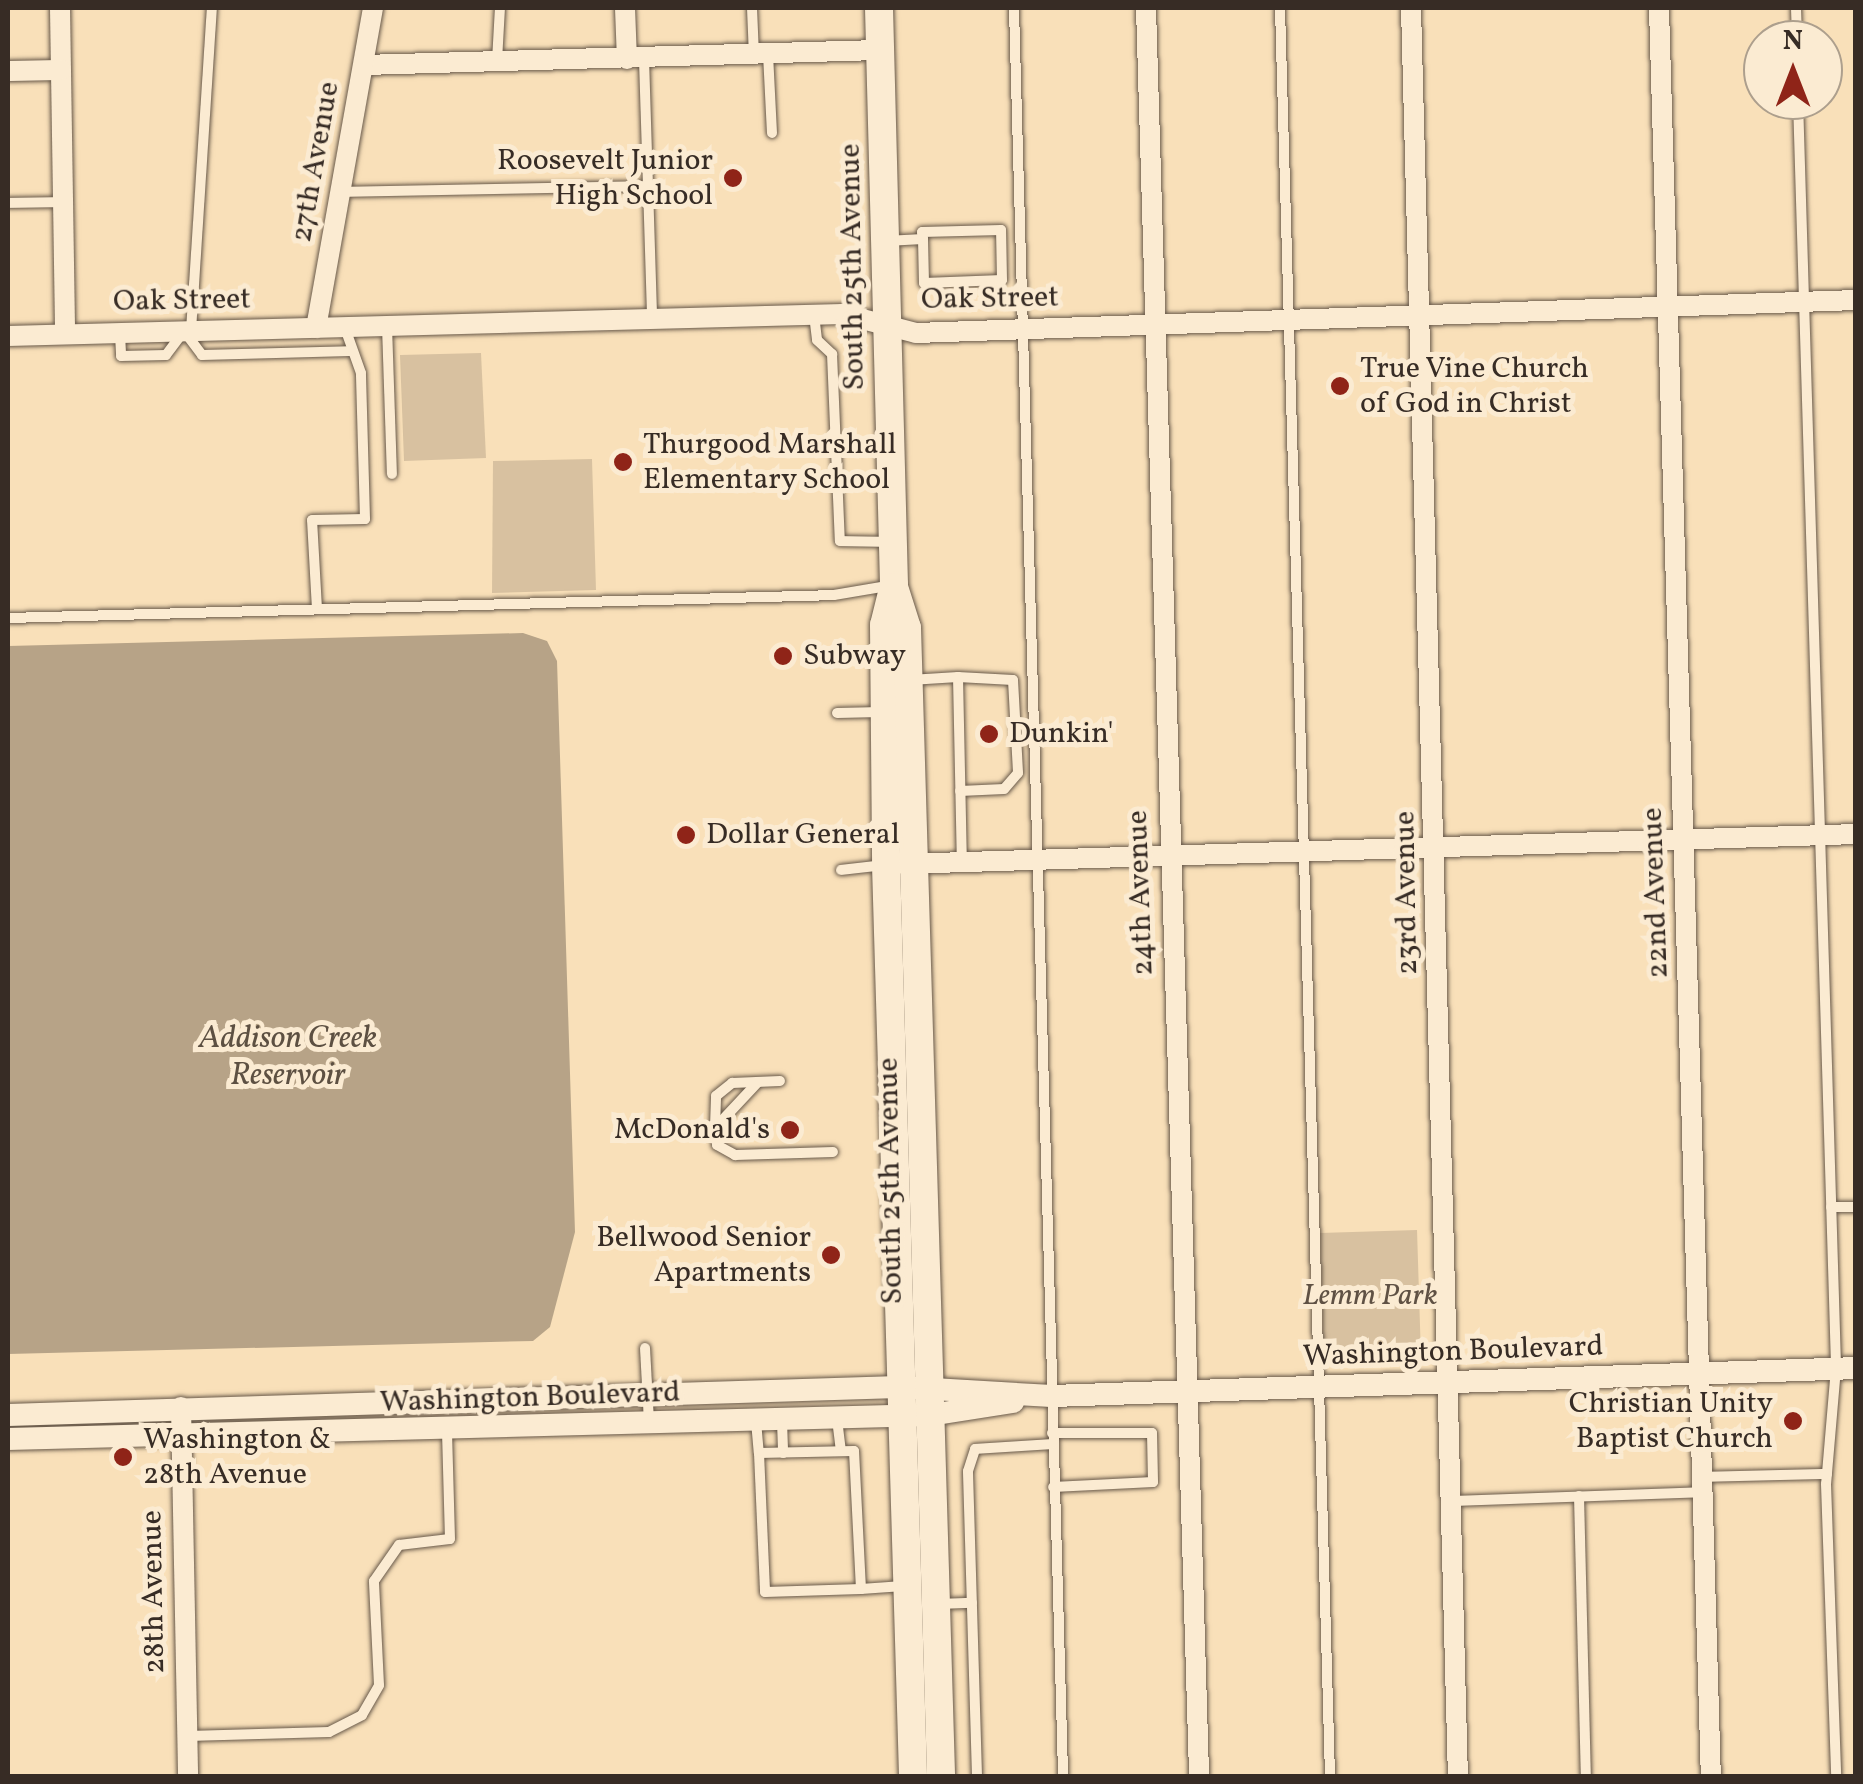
<!DOCTYPE html>
<html>
<head>
<meta charset="utf-8">
<style>
  body { margin:0 }
  #map { position:relative; width:1863px; height:1784px; overflow:hidden; background:#f9e0b9; font-family:Vollkorn,serif }
  div>[style] { position:absolute }
  .green>* { inset:0; background:#d8c1a0 }
  .water>* { inset:0; background:#b7a387 }
  .roads { filter:drop-shadow(0 0 2px #68594a) drop-shadow(0 0 2px #68594a) }
  .service>* { height:10px; margin:-5px; padding:0 5px; transform-origin:5px; border-radius:5px; background:#fbebd2 }
  .minor>* { height:20px; margin:-10px; padding:0 10px; transform-origin:10px; border-radius:10px; background:#fbebd2 }
  .tertiary>* { height:22px; margin:-11px; padding:0 11px; transform-origin:11px; border-radius:11px; background:#fbebd2 }
  .secondary>* { height:28px; margin:-14px; padding:0 14px; transform-origin:14px; border-radius:14px; background:#fbebd2 }
  .dots>* { width:28px; height:28px; translate:-50% -50%; box-sizing:border-box; border:5px solid #fbebd2; border-radius:50% }
  span { translate:-50% -50%; white-space:nowrap; text-align:center; line-height:1.15; -webkit-text-stroke:10px #fbebd2; paint-order:stroke }
  .poi-label { font-size:30px; color:#372c25 }
  .right { translate:-100% -50%; text-align:right }
  .left { translate:0 -50%; text-align:left }
  .street-label { font-size:30px; color:#372c25 }
  .park-label { font-size:30px; color:#5f5144; font-style:italic }
  .water-label { font-size:32px; color:#5d5042; font-style:italic }
  .frame { position:absolute; inset:0; border:10px solid #372c25; pointer-events:none }
  .north { position:absolute; left:1743px; top:20px; width:100px; height:100px; box-sizing:border-box; background:#fbebd2; border:2px solid #ad9f8d; border-radius:50%; rotate:0deg; font-size:28px; font-weight:700; line-height:40px; text-align:center; color:#372c25 }
  .north::after { content:''; display:block; margin:auto; width:35px; height:45px; background:#8f2418; clip-path:polygon(50% 0,100% 100%,50% 72%,0 100%) }
</style>
</head>
<body>
<div id="map">
  <div class="green">
    <div style="clip-path:polygon(481px 353px,486px 458px,404px 461px,400px 355px)"></div>
    <div style="clip-path:polygon(592px 459px,596px 590px,492px 593px,493px 461px)"></div>
    <div style="clip-path:polygon(1417px 1230px,1421px 1358px,1324px 1361px,1320px 1233px)"></div>
  </div>
  <div class="water">
    <div style="clip-path:polygon(523px 633px,547px 641px,557px 661px,575px 1232px,550px 1327px,533px 1341px,8px 1354px,8px 646px)"></div>
  </div>
  <div class="roads">
    <div class="service">
      <div style="left:752px;top:8px;width:47px;rotate:87.6deg"></div>
      <div style="left:1014px;top:8px;width:1769px;rotate:88.41deg"></div>
      <div style="left:1280px;top:8px;width:1769px;rotate:88.38deg"></div>
      <div style="left:1796px;top:8px;width:32px;rotate:88deg"></div>
      <div style="left:768px;top:54px;width:79px;rotate:87.1deg"></div>
      <div style="left:644px;top:59px;width:260px;rotate:88.2deg"></div>
      <div style="left:497px;top:61px;width:53px;rotate:-86.8deg"></div>
      <div style="left:1798px;top:100px;width:1269px;rotate:88.28deg"></div>
      <div style="left:1836px;top:1368px;width:116px;rotate:94.9deg"></div>
      <div style="left:1826px;top:1484px;width:292px;rotate:88deg"></div>
      <div style="left:341px;top:192px;width:307px;rotate:-1.1deg"></div>
      <div style="left:8px;top:203px;width:55px;rotate:-1deg"></div>
      <div style="left:886px;top:241px;width:37px;rotate:-3deg"></div>
      <div style="left:923px;top:239px;width:44px;rotate:88.7deg"></div>
      <div style="left:924px;top:283px;width:78px;rotate:-2.2deg"></div>
      <div style="left:1002px;top:280px;width:50px;rotate:-91.1deg"></div>
      <div style="left:1001px;top:230px;width:79px;rotate:178.5deg"></div>
      <div style="left:922px;top:232px;width:7px;rotate:82deg"></div>
      <div style="left:814px;top:315px;width:25px;rotate:83deg"></div>
      <div style="left:817px;top:340px;width:21px;rotate:43deg"></div>
      <div style="left:832px;top:354px;width:187px;rotate:87.6deg"></div>
      <div style="left:840px;top:541px;width:50px;rotate:1.1deg"></div>
      <div style="left:387px;top:326px;width:148px;rotate:88.1deg"></div>
      <div style="left:191px;top:331px;width:324px;rotate:-86.3deg"></div>
      <div style="left:120px;top:334px;width:22px;rotate:87deg"></div>
      <div style="left:121px;top:356px;width:45px;rotate:-1.3deg"></div>
      <div style="left:166px;top:355px;width:30px;rotate:-53deg"></div>
      <div style="left:184px;top:331px;width:30px;rotate:53deg"></div>
      <div style="left:202px;top:355px;width:148px;rotate:-1.5deg"></div>
      <div style="left:317px;top:609px;width:89px;rotate:-93.2deg"></div>
      <div style="left:312px;top:520px;width:53px;rotate:-1.1deg"></div>
      <div style="left:365px;top:519px;width:146px;rotate:-91.6deg"></div>
      <div style="left:361px;top:373px;width:48px;rotate:-109.6deg"></div>
      <div style="left:8px;top:618px;width:826px;rotate:-1.59deg"></div>
      <div style="left:834px;top:595px;width:60px;rotate:-9.6deg"></div>
      <div style="left:958px;top:677px;width:55px;rotate:3.1deg"></div>
      <div style="left:1013px;top:680px;width:93px;rotate:86.9deg"></div>
      <div style="left:1018px;top:773px;width:21px;rotate:131deg"></div>
      <div style="left:1004px;top:789px;width:44px;rotate:177.4deg"></div>
      <div style="left:910px;top:680px;width:48px;rotate:-3.6deg"></div>
      <div style="left:958px;top:677px;width:185px;rotate:88.8deg"></div>
      <div style="left:837px;top:713px;width:44px;rotate:-1.3deg"></div>
      <div style="left:841px;top:870px;width:43px;rotate:-6.6deg"></div>
      <div style="left:758px;top:1082px;width:63px;rotate:133.1deg"></div>
      <div style="left:715px;top:1128px;width:17px;rotate:83deg"></div>
      <div style="left:717px;top:1145px;width:21px;rotate:29deg"></div>
      <div style="left:735px;top:1155px;width:98px;rotate:-1.8deg"></div>
      <div style="left:715px;top:1127px;width:31px;rotate:-88deg"></div>
      <div style="left:716px;top:1096px;width:21px;rotate:-39deg"></div>
      <div style="left:732px;top:1083px;width:48px;rotate:-2.4deg"></div>
      <div style="left:1831px;top:1207px;width:25px"></div>
      <div style="left:645px;top:1348px;width:75px;rotate:86.9deg"></div>
      <div style="left:837px;top:1419px;width:32px;rotate:83deg"></div>
      <div style="left:756px;top:1421px;width:32px;rotate:85deg"></div>
      <div style="left:759px;top:1453px;width:95px;rotate:-1.2deg"></div>
      <div style="left:854px;top:1451px;width:138px;rotate:87.1deg"></div>
      <div style="left:861px;top:1589px;width:42px;rotate:-4.1deg"></div>
      <div style="left:782px;top:1421px;width:32px;rotate:88deg"></div>
      <div style="left:1052px;top:1433px;width:100px"></div>
      <div style="left:1152px;top:1433px;width:49px;rotate:88.8deg"></div>
      <div style="left:1153px;top:1482px;width:100px;rotate:177.1deg"></div>
      <div style="left:759px;top:1453px;width:139px;rotate:87.5deg"></div>
      <div style="left:765px;top:1592px;width:96px;rotate:-1.8deg"></div>
      <div style="left:1703px;top:1477px;width:124px;rotate:-1.4deg"></div>
      <div style="left:1579px;top:1496px;width:280px;rotate:88.6deg"></div>
      <div style="left:1451px;top:1501px;width:252px;rotate:-2deg"></div>
      <div style="left:938px;top:1604px;width:34px;rotate:-2deg"></div>
      <div style="left:188px;top:1736px;width:141px;rotate:-1.6deg"></div>
      <div style="left:329px;top:1732px;width:37px;rotate:-27deg"></div>
      <div style="left:362px;top:1715px;width:34px;rotate:-60deg"></div>
      <div style="left:379px;top:1685px;width:104px;rotate:-92.8deg"></div>
      <div style="left:374px;top:1581px;width:44px;rotate:-55.2deg"></div>
      <div style="left:399px;top:1545px;width:51px;rotate:-6.7deg"></div>
      <div style="left:450px;top:1539px;width:109px;rotate:-91.6deg"></div>
      <div style="left:977px;top:1776px;width:305px;rotate:-91.7deg"></div>
      <div style="left:968px;top:1471px;width:23px;rotate:-72deg"></div>
      <div style="left:975px;top:1449px;width:77px;rotate:-3.7deg"></div>
    </div>
    <div class="minor">
      <div style="left:60px;top:8px;width:326px;rotate:89.1deg"></div>
      <div style="left:625px;top:8px;width:51px;rotate:87.8deg"></div>
      <div style="left:1146px;top:8px;width:1769px;rotate:88.28deg"></div>
      <div style="left:1411px;top:8px;width:1769px;rotate:88.48deg"></div>
      <div style="left:1659px;top:8px;width:1769px;rotate:88.32deg"></div>
      <div style="left:364px;top:65px;width:516px;rotate:-1.67deg"></div>
      <div style="left:8px;top:71px;width:53px;rotate:-1.1deg"></div>
      <div style="left:316px;top:328px;width:325px;rotate:-79.9deg"></div>
      <div style="left:8px;top:336px;width:835px;rotate:-1.51deg"></div>
      <div style="left:843px;top:314px;width:75px;rotate:14.6deg"></div>
      <div style="left:916px;top:333px;width:941px;rotate:-2.01deg"></div>
      <div style="left:903px;top:864px;width:953px;rotate:-1.8deg"></div>
      <div style="left:181px;top:1407px;width:369px;rotate:88.9deg"></div>
    </div>
    <div class="tertiary">
      <div style="left:8px;top:1415px;width:891px;rotate:-1.8deg"></div>
      <div style="left:899px;top:1387px;width:153px;rotate:3.4deg"></div>
      <div style="left:1052px;top:1396px;width:804px;rotate:-1.99deg"></div>
      <div style="left:8px;top:1439px;width:922px;rotate:-1.49deg"></div>
      <div style="left:930px;top:1415px;width:84px;rotate:-8.9deg"></div>
    </div>
    <div class="secondary">
      <div style="left:879px;top:8px;width:577px;rotate:88.51deg"></div>
      <div style="left:894px;top:585px;width:41px;rotate:104deg"></div>
      <div style="left:884px;top:625px;width:240px;rotate:89.5deg"></div>
      <div style="left:886px;top:865px;width:911px;rotate:88.3deg"></div>
      <div style="left:894px;top:587px;width:43px;rotate:72.4deg"></div>
      <div style="left:907px;top:628px;width:1149px;rotate:88.3deg"></div>
    </div>
  </div>
  <div class="dots">
    <div style="left:733px;top:178px;background:#8f2418"></div>
    <div style="left:1340px;top:386px;background:#8f2418"></div>
    <div style="left:623px;top:462px;background:#8f2418"></div>
    <div style="left:783px;top:656px;background:#8f2418"></div>
    <div style="left:989px;top:734px;background:#8f2418"></div>
    <div style="left:686px;top:835px;background:#8f2418"></div>
    <div style="left:790px;top:1130px;background:#8f2418"></div>
    <div style="left:831px;top:1255px;background:#8f2418"></div>
    <div style="left:1793px;top:1421px;background:#8f2418"></div>
    <div style="left:123px;top:1457px;background:#8f2418"></div>
  </div>
  <div class="poi-label">
    <span class="right" style="left:713px;top:178px">Roosevelt Junior<br>High School</span>
    <span class="left" style="left:1360px;top:386px">True Vine Church<br>of God in Christ</span>
    <span class="left" style="left:643px;top:462px">Thurgood Marshall<br>Elementary School</span>
    <span class="left" style="left:803px;top:656px">Subway</span>
    <span class="left" style="left:1009px;top:734px">Dunkin'</span>
    <span class="left" style="left:706px;top:835px">Dollar General</span>
    <span class="right" style="left:770px;top:1130px">McDonald's</span>
    <span class="right" style="left:811px;top:1255px">Bellwood Senior<br>Apartments</span>
    <span class="right" style="left:1773px;top:1421px">Christian Unity<br>Baptist Church</span>
    <span class="left" style="left:143px;top:1457px">Washington &amp;<br>28th Avenue</span>
  </div>
  <div class="street-label">
    <span style="left:316px;top:162px;rotate:-80deg">27th Avenue</span>
    <span style="left:853px;top:267px;rotate:-91deg">South 25th Avenue</span>
    <span style="left:990px;top:299px;rotate:-1deg">Oak Street</span>
    <span style="left:182px;top:301px;rotate:-1deg">Oak Street</span>
    <span style="left:1141px;top:893px;rotate:-92deg">24th Avenue</span>
    <span style="left:1407px;top:893px;rotate:-91deg">23rd Avenue</span>
    <span style="left:1656px;top:893px;rotate:-92deg">22nd Avenue</span>
    <span style="left:891px;top:1181px;rotate:-91deg">South 25th Avenue</span>
    <span style="left:1453px;top:1352px;rotate:-2deg">Washington Boulevard</span>
    <span style="left:530px;top:1398px;rotate:-2deg">Washington Boulevard</span>
    <span style="left:154px;top:1592px;rotate:-91deg">28th Avenue</span>
  </div>
  <div class="park-label">
    <span style="left:1370px;top:1296px">Lemm Park</span>
  </div>
  <div class="water-label">
    <span style="left:288px;top:1058px">Addison Creek<br>Reservoir</span>
  </div>
  <div class="frame"></div>
  <div class="north">N</div>
</div>
</body>
</html>
